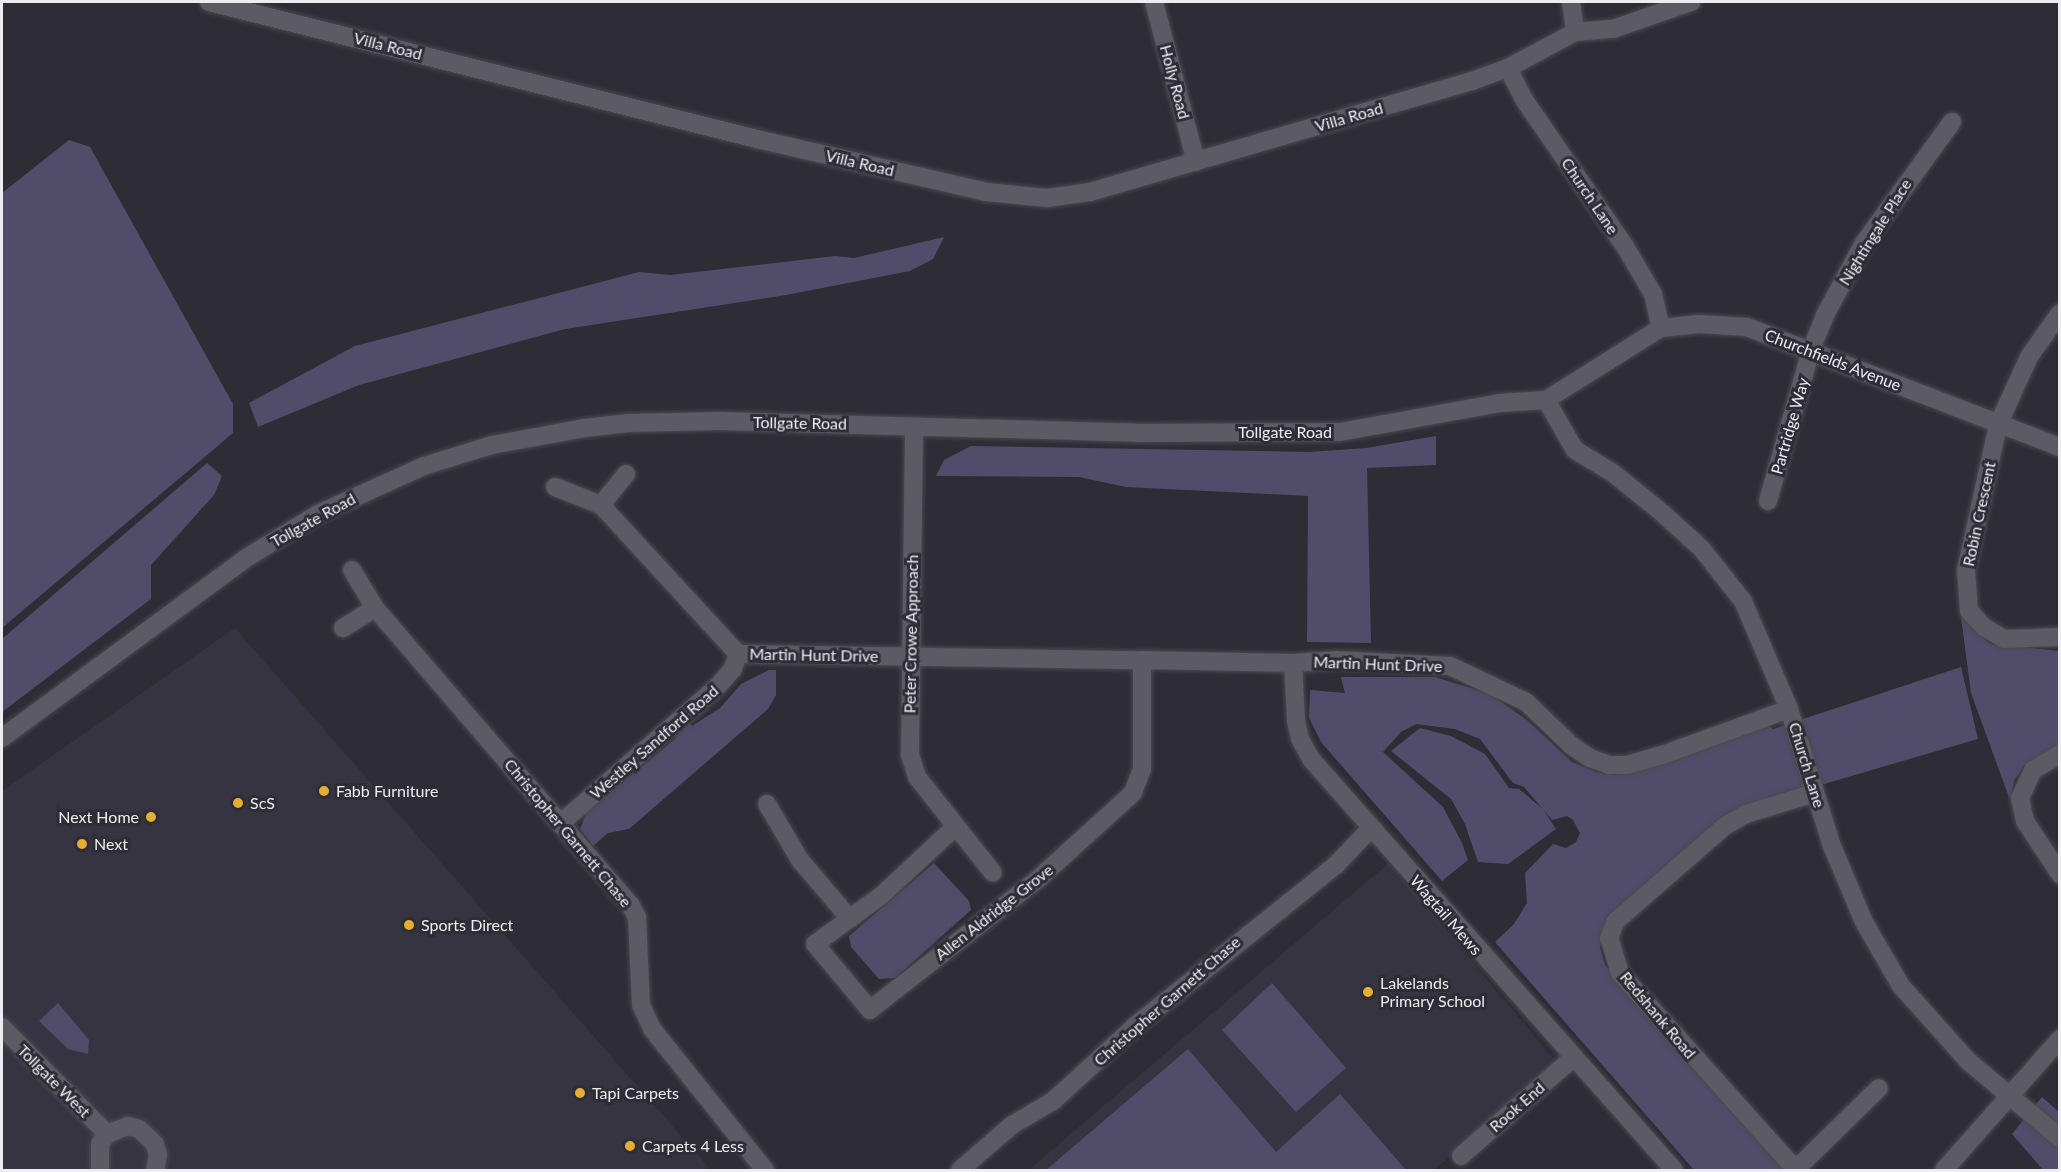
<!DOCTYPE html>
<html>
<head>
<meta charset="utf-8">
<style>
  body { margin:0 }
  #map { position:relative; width:2061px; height:1172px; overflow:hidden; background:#2e2d35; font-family:Lato,sans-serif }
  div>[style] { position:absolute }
  .built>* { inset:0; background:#373442 }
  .green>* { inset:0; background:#524c6b }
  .roads { filter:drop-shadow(0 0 2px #4a494f) drop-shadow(0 0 2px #4a494f) }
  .minor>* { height:18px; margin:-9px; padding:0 9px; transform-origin:9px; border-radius:9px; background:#5c5b63 }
  .dots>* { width:16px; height:16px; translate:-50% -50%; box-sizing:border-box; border:3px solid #2e2d35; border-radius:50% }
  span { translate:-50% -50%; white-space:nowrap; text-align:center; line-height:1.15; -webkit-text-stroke:6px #2e2d35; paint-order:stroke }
  .street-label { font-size:16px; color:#edecf1 }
  .poi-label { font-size:16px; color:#edecf1 }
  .left { translate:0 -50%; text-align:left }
  .right { translate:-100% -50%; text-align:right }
  .frame { position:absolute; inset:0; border:3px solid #edecf1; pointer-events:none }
</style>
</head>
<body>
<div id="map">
  <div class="built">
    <div style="clip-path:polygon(235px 628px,711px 1170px,2px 1170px,2px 791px)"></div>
    <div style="clip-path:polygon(1389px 863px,1558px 1064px,1434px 1170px,1035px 1170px,1032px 1167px)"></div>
  </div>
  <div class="green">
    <div style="clip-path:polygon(69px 140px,90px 147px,233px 404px,233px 433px,2px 628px,2px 193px)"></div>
    <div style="clip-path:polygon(944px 237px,933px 259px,910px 271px,786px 295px,565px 329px,359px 385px,258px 427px,249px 403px,355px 346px,639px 272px,670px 275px,835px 256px,854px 258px)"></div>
    <div style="clip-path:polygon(1436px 436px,1436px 465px,1367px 468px,1371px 643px,1307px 642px,1308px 496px,1126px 487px,1079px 477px,936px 476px,944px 460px,971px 446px,1309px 452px,1366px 448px)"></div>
    <div style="clip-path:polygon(207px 463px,222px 476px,214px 495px,151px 565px,151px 599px,2px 712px,2px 639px)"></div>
    <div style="clip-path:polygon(1961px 617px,1990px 644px,2059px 651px,2059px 746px,2023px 767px,2014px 781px,2010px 800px,1971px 693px)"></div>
    <div style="clip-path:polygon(1961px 667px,1978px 739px,1735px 810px,1604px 928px,1600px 948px,1605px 965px,1784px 1170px,1694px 1170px,1495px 942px,1514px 924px,1527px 903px,1525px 873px,1553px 844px,1566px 848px,1576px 842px,1580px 833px,1573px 820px,1567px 816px,1552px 820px,1524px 787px,1513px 783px,1480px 739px,1455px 729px,1416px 724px,1401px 732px,1383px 752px,1443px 807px,1462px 843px,1468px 860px,1442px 881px,1321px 742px,1309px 718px,1310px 690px,1345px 693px,1341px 677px,1435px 677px,1490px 694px,1527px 720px,1572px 762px,1596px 772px,1616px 775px,1761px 719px,1773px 729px)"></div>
    <div style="clip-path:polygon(769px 670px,776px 670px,776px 695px,768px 709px,629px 829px,608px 833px,593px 846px,580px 829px,586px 813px,675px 739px,686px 719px,692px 726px,720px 708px,741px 684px)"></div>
    <div style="clip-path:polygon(1420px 728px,1451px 736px,1485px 754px,1509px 788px,1519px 789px,1543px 809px,1556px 829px,1508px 864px,1478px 862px,1465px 824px,1451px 799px,1391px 751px)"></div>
    <div style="clip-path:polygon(934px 863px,969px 901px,971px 910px,895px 978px,879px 979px,851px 947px,849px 936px)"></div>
    <div style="clip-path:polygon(1272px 983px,1346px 1068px,1296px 1112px,1222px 1030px)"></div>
    <div style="clip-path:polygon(58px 1003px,89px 1040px,88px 1054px,68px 1049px,39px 1021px)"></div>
    <div style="clip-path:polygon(1188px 1049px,1276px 1152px,1340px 1094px,1406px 1170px,1046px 1170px)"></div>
    <div style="clip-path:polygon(2042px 1097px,2059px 1112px,2059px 1170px,2043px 1170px,2012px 1134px)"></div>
  </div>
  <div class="roads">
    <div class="minor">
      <div style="left:209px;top:2px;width:565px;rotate:14.04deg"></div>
      <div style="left:757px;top:139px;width:235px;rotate:13deg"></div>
      <div style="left:986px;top:192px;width:61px;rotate:5.6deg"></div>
      <div style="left:1047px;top:198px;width:43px;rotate:-7.9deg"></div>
      <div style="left:1090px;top:192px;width:398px;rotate:-16.2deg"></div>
      <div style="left:1472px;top:81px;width:38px;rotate:-20deg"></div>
      <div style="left:1508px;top:68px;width:76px;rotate:-28.2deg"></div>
      <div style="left:1575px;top:32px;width:38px;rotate:-5deg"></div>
      <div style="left:1613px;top:29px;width:83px;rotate:-19.1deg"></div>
      <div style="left:1154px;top:2px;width:165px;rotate:75.3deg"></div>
      <div style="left:1571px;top:2px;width:30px;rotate:82deg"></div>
      <div style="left:1508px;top:68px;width:37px;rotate:63deg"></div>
      <div style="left:1525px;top:101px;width:178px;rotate:55.5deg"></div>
      <div style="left:1626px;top:248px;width:53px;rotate:59.6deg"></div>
      <div style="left:1653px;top:294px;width:35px;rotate:77deg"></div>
      <div style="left:2060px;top:313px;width:54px;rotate:125.2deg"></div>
      <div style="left:2029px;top:357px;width:75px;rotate:114.5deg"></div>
      <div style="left:1998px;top:425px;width:148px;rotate:102.4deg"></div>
      <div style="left:1966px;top:570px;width:41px;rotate:85.8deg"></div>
      <div style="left:1969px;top:611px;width:22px;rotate:47deg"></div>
      <div style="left:1984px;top:627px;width:23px;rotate:31deg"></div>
      <div style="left:2004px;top:639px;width:56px;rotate:-2deg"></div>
      <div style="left:1546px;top:400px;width:58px;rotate:59.9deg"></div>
      <div style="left:1575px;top:450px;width:44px;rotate:31.2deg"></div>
      <div style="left:1613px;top:473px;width:60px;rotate:39deg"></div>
      <div style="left:1660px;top:511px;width:55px;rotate:42.1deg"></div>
      <div style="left:1701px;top:548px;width:68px;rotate:51.6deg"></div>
      <div style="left:1743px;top:601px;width:117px;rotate:66.9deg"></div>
      <div style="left:1789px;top:709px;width:144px;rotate:72.6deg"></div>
      <div style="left:1832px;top:846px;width:82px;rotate:67.2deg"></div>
      <div style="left:1864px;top:922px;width:74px;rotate:60deg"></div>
      <div style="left:1901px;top:986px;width:101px;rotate:48.2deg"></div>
      <div style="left:1968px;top:1061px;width:120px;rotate:39.9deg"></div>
      <div style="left:914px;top:427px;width:328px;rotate:90.7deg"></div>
      <div style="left:910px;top:755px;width:23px;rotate:72deg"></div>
      <div style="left:917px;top:777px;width:122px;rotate:51.6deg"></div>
      <div style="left:555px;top:487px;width:49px;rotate:21.4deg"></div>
      <div style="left:601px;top:505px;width:202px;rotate:47.4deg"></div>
      <div style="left:738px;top:654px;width:404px;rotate:0.9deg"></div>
      <div style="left:1142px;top:660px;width:109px;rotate:90deg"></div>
      <div style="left:1142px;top:769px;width:26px;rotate:111deg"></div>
      <div style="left:1133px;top:793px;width:128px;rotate:137.8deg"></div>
      <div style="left:1038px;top:879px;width:213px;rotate:142.1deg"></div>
      <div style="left:870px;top:1010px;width:86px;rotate:-129.8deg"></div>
      <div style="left:815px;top:944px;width:83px;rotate:-36.2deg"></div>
      <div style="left:882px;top:895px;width:100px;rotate:-43deg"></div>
      <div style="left:1768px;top:501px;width:157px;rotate:-74.1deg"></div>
      <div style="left:1811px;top:350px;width:38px;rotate:-68deg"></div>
      <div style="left:1825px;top:315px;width:82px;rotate:-61.6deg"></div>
      <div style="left:1864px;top:243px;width:150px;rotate:-54deg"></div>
      <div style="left:601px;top:505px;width:40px;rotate:-51deg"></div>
      <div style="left:352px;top:570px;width:44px;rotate:58.8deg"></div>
      <div style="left:375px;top:608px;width:391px;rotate:49.3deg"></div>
      <div style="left:630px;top:904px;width:15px;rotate:62deg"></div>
      <div style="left:637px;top:917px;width:88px;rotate:87.4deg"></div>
      <div style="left:641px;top:1005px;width:26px;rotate:65deg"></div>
      <div style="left:652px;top:1029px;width:181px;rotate:51.3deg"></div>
      <div style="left:343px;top:628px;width:38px;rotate:-32deg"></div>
      <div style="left:1142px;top:660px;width:151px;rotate:1.1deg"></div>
      <div style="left:1293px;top:663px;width:43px;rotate:-4deg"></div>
      <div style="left:1336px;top:660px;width:114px;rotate:3deg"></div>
      <div style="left:1450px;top:666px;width:84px;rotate:25.3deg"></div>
      <div style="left:1526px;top:702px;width:64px;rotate:43.7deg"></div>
      <div style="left:1572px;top:746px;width:22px;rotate:34deg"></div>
      <div style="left:1590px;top:758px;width:20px;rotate:20deg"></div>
      <div style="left:1609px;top:765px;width:18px"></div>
      <div style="left:1627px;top:765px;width:40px;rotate:-16deg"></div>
      <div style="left:1665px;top:754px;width:132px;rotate:-19.9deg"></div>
      <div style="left:1293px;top:663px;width:58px;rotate:87deg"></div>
      <div style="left:1296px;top:721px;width:18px;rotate:77deg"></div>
      <div style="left:1300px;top:739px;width:23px;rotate:61deg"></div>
      <div style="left:1311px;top:759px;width:548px;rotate:48.55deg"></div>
      <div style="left:2px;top:738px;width:300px;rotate:-36.4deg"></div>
      <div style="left:243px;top:560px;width:88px;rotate:-31.5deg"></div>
      <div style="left:318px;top:514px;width:116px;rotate:-24.4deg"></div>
      <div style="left:424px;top:466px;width:71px;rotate:-17.2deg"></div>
      <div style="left:492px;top:445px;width:95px;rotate:-10.4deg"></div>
      <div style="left:585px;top:428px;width:44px;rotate:-6.5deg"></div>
      <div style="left:629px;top:423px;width:90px;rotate:-1.3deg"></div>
      <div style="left:719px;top:421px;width:417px;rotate:1.6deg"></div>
      <div style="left:1136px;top:433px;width:204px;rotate:-0.3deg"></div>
      <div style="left:1340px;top:432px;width:162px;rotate:-10.3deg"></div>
      <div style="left:1499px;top:403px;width:47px;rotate:-3.7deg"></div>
      <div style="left:1546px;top:400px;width:136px;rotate:-32.1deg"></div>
      <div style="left:1661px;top:328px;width:38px;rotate:-6deg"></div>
      <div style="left:1699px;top:324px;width:48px;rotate:3.6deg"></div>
      <div style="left:1747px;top:327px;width:335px;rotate:21deg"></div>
      <div style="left:2060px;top:754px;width:31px;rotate:149deg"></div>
      <div style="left:2033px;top:770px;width:31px;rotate:115deg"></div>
      <div style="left:2020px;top:798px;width:24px;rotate:78deg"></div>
      <div style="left:2025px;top:821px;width:64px;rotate:56.6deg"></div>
      <div style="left:767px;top:804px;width:65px;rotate:59.5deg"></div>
      <div style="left:800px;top:860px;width:77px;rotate:49.7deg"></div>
      <div style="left:561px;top:823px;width:208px;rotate:-41.1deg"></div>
      <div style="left:718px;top:686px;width:23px;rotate:-49deg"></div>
      <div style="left:733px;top:669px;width:16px;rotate:-72deg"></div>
      <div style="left:2px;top:1027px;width:150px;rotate:45.5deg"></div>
      <div style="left:1461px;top:1156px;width:149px;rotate:-41.2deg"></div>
      <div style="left:100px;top:1170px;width:26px;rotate:-90deg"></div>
      <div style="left:100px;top:1144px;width:12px;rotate:-55deg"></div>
      <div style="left:107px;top:1134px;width:22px;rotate:-21deg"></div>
      <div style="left:128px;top:1126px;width:11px;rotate:15deg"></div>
      <div style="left:139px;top:1129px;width:22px;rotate:43deg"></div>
      <div style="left:155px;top:1144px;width:11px;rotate:75deg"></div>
      <div style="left:158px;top:1155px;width:15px;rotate:101deg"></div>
      <div style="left:960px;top:1170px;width:69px;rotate:-40.9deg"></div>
      <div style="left:1012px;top:1125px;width:48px;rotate:-30.3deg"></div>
      <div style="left:1053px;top:1101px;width:111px;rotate:-42.4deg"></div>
      <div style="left:1135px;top:1026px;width:258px;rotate:-38.7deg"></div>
      <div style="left:1336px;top:865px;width:51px;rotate:-46.6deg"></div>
      <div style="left:1795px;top:1170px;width:117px;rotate:-44.3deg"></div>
      <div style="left:1796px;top:1170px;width:264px;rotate:-131.8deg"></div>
      <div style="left:1620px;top:973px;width:37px;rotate:-107deg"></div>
      <div style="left:1609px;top:938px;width:18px;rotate:-68deg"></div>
      <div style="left:1616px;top:921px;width:145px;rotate:-41.1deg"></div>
      <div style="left:1725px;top:826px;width:24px;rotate:-30deg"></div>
      <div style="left:1746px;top:814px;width:72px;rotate:-16.9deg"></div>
      <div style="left:1944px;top:1170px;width:175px;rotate:-48.5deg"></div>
    </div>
  </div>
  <div class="dots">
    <div style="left:324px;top:791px;background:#e4ae35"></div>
    <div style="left:238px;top:803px;background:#e4ae35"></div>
    <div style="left:151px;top:817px;background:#e4ae35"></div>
    <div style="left:82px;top:844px;background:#e4ae35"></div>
    <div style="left:409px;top:925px;background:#e4ae35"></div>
    <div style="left:1368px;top:992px;background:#e4ae35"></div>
    <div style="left:580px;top:1093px;background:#e4ae35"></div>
    <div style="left:630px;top:1146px;background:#e4ae35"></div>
  </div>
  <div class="street-label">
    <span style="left:388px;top:46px;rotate:14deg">Villa Road</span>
    <span style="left:1175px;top:82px;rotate:75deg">Holly Road</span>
    <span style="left:1349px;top:117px;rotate:-16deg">Villa Road</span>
    <span style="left:860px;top:163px;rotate:13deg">Villa Road</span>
    <span style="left:1590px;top:196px;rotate:56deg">Church Lane</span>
    <span style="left:1875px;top:232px;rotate:-58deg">Nightingale Place</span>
    <span style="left:1833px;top:360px;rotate:21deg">Churchfields Avenue</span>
    <span style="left:800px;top:423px;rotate:1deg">Tollgate Road</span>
    <span style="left:1790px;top:426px;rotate:-74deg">Partridge Way</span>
    <span style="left:1285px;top:432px">Tollgate Road</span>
    <span style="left:1979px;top:514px;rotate:-78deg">Robin Crescent</span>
    <span style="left:313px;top:520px;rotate:-29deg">Tollgate Road</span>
    <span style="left:911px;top:634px;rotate:-89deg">Peter Crowe Approach</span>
    <span style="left:814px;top:655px;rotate:1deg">Martin Hunt Drive</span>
    <span style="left:1378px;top:664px;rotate:2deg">Martin Hunt Drive</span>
    <span style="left:654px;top:742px;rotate:-41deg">Westley Sandford Road</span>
    <span style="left:1807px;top:765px;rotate:73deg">Church Lane</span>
    <span style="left:568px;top:833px;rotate:50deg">Christopher Garnett Chase</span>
    <span style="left:994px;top:912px;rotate:-38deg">Allen Aldridge Grove</span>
    <span style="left:1446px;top:915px;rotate:49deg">Wagtail Mews</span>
    <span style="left:1167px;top:1001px;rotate:-41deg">Christopher Garnett Chase</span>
    <span style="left:1658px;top:1015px;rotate:50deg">Redshank Road</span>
    <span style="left:54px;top:1081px;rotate:45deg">Tollgate West</span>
    <span style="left:1517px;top:1107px;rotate:-41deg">Rook End</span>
  </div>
  <div class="poi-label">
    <span class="left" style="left:336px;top:791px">Fabb Furniture</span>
    <span class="left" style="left:250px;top:803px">ScS</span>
    <span class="right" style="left:139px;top:817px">Next Home</span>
    <span class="left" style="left:94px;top:844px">Next</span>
    <span class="left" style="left:421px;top:925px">Sports Direct</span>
    <span class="left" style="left:1380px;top:992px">Lakelands<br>Primary School</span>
    <span class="left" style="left:592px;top:1093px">Tapi Carpets</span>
    <span class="left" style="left:642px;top:1146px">Carpets 4 Less</span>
  </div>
  <div class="frame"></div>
</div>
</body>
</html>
